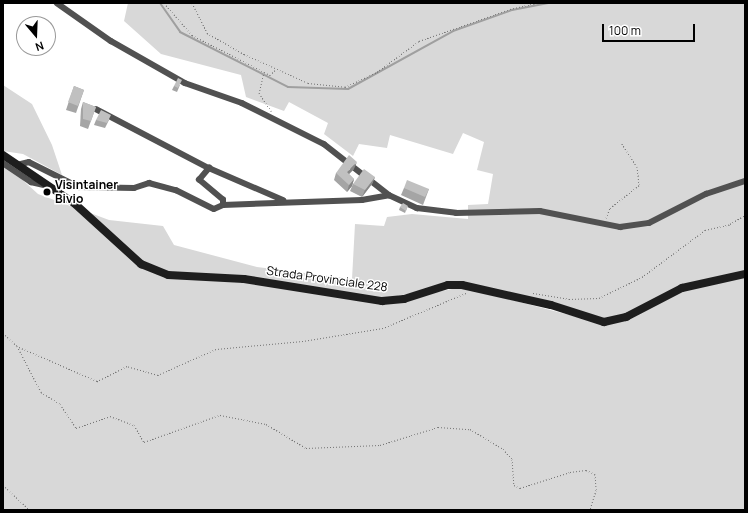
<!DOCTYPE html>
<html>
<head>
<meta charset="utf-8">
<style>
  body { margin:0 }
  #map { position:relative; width:748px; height:513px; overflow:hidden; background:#fff; font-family:Manrope,sans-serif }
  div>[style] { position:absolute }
  .green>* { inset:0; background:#d8d8d8 }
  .stream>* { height:2px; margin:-1px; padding:0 1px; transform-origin:1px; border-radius:1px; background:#9f9f9f }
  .path>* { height:1px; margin-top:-0.5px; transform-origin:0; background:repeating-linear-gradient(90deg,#737373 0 1px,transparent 0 3px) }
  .minor>* { height:5.5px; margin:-2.75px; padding:0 2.75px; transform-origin:2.75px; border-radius:2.75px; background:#515151 }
  .secondary>* { height:8px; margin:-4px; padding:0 4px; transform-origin:4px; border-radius:4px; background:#1e1e1e }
  .wall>* { inset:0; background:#a5a5a5 }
  .shaded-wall>* { inset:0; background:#868686 }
  .building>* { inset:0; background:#c0c0c0 }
  .dots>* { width:11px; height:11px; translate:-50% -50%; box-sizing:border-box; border:2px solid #fff; border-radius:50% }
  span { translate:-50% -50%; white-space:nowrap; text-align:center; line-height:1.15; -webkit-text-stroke:3px #fff; paint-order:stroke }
  .poi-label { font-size:12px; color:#000; font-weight:700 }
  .left { translate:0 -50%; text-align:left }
  .street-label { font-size:12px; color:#000 }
  .frame { position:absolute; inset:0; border:4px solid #000; pointer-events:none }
  .north { position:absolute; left:16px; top:16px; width:40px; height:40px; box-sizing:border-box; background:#fff; border:1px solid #999; border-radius:50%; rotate:161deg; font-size:11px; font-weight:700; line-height:16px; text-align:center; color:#000 }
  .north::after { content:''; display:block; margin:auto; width:14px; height:18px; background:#000; clip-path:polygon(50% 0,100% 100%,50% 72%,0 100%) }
  .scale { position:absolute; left:602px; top:24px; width:93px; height:18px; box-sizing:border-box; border:2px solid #000; border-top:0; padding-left:5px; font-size:12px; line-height:14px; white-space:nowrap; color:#000; -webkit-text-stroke:3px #fff; paint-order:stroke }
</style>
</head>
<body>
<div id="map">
  <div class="green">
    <div style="clip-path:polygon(128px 3px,745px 3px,745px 272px,681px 286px,625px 315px,604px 320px,462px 283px,382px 299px,169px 273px,142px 262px,85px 211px,109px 220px,163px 226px,174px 245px,257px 267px,352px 279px,355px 224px,384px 226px,387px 217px,412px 214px,468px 219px,468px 205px,488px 204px,493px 174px,477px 170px,484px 142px,463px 133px,453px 154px,390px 135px,387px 148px,359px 144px,353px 156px,324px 134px,328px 123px,289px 102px,284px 111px,246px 97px,241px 75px,161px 54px,124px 21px)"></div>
    <div style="clip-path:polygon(3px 85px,32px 104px,52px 145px,62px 175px,23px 154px,3px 151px)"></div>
    <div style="clip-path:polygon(3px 162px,38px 194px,76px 208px,140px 265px,168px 277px,244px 281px,382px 303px,462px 287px,604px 324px,682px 290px,745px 276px,745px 510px,3px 510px)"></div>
  </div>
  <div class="stream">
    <div style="left:160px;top:3px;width:35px;rotate:55deg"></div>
    <div style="left:180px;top:32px;width:121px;rotate:27deg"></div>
    <div style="left:288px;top:87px;width:60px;rotate:1.9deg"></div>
    <div style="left:348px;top:89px;width:120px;rotate:-28.9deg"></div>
    <div style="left:453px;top:31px;width:63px;rotate:-19.6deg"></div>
    <div style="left:512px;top:10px;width:37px;rotate:-11deg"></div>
  </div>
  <div class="path">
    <div style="left:164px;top:3px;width:43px;rotate:48.8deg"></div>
    <div style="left:192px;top:35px;width:88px;rotate:27.1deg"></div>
    <div style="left:270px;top:75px;width:7px;rotate:-45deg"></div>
    <div style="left:192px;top:3px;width:34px;rotate:63deg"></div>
    <div style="left:207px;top:33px;width:43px;rotate:29.6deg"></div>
    <div style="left:244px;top:54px;width:70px;rotate:24.4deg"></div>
    <div style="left:308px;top:83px;width:37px;rotate:6deg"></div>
    <div style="left:345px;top:87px;width:35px;rotate:-25deg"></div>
    <div style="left:377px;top:72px;width:52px;rotate:-36.4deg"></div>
    <div style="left:419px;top:41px;width:96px;rotate:-19.4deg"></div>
    <div style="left:510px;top:9px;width:28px;rotate:-13deg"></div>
    <div style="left:264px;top:72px;width:22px;rotate:103deg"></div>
    <div style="left:259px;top:93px;width:22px;rotate:56deg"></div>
    <div style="left:606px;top:218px;width:11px;rotate:-68deg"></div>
    <div style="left:610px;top:208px;width:37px;rotate:-38deg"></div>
    <div style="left:639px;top:185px;width:18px;rotate:-96deg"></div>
    <div style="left:637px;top:167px;width:30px;rotate:-123deg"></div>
    <div style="left:466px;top:293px;width:90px;rotate:157.1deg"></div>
    <div style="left:383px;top:328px;width:81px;rotate:170.8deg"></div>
    <div style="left:303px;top:341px;width:87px;rotate:174.7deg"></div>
    <div style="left:216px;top:349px;width:64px;rotate:155.9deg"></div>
    <div style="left:158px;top:375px;width:32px;rotate:-164deg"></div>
    <div style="left:127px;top:366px;width:34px;rotate:153deg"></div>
    <div style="left:97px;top:381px;width:87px;rotate:-156.4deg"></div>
    <div style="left:17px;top:346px;width:52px;rotate:62.4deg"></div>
    <div style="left:41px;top:392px;width:22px;rotate:32deg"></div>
    <div style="left:60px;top:404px;width:29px;rotate:56deg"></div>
    <div style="left:76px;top:428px;width:36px;rotate:-19deg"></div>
    <div style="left:110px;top:416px;width:26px;rotate:21deg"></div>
    <div style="left:134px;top:425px;width:20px;rotate:60deg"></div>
    <div style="left:144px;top:442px;width:81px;rotate:-19.6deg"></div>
    <div style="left:220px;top:415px;width:47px;rotate:11.1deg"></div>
    <div style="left:266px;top:424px;width:47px;rotate:31deg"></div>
    <div style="left:306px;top:448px;width:74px;rotate:-2.3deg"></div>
    <div style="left:380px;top:445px;width:61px;rotate:-17.2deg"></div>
    <div style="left:438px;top:427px;width:32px;rotate:4deg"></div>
    <div style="left:470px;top:429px;width:39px;rotate:31deg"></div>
    <div style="left:503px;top:449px;width:13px;rotate:48deg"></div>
    <div style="left:512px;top:459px;width:26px;rotate:86deg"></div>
    <div style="left:514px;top:485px;width:7px;rotate:27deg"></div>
    <div style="left:520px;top:488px;width:52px;rotate:-17.7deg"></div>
    <div style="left:570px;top:472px;width:16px;rotate:-7deg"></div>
    <div style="left:586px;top:470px;width:10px;rotate:24deg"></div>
    <div style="left:595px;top:474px;width:16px;rotate:86deg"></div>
    <div style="left:596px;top:490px;width:21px;rotate:107deg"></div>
    <div style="left:533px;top:293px;width:36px;rotate:9deg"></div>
    <div style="left:569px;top:299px;width:30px;rotate:-2deg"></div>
    <div style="left:599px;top:298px;width:48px;rotate:-26deg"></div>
    <div style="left:642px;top:277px;width:79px;rotate:-36.7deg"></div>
    <div style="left:705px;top:230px;width:26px;rotate:-13deg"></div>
    <div style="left:730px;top:224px;width:17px;rotate:-31deg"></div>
    <div style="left:3px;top:333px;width:19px;rotate:43deg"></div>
    <div style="left:3px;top:485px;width:37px;rotate:43deg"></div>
  </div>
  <div class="minor">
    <div style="left:57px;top:3px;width:66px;rotate:35.1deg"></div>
    <div style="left:111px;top:41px;width:85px;rotate:29.6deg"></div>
    <div style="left:185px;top:83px;width:60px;rotate:19.3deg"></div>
    <div style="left:242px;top:103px;width:92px;rotate:26.6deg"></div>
    <div style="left:324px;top:144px;width:83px;rotate:38.1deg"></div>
    <div style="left:389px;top:195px;width:31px;rotate:25deg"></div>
    <div style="left:417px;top:208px;width:39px;rotate:7deg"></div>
    <div style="left:456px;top:213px;width:84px;rotate:-1.4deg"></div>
    <div style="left:540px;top:211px;width:82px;rotate:11.3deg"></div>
    <div style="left:620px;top:227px;width:29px;rotate:-8deg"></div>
    <div style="left:649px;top:223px;width:64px;rotate:-27deg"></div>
    <div style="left:706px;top:194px;width:41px;rotate:-18.4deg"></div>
    <div style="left:96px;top:109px;width:127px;rotate:27.6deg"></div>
    <div style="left:3px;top:163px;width:34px;rotate:34deg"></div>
    <div style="left:31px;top:182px;width:13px;rotate:13deg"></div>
    <div style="left:17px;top:165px;width:12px;rotate:-14deg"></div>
    <div style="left:29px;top:162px;width:56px;rotate:26.6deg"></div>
    <div style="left:79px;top:187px;width:55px;rotate:1deg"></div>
    <div style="left:134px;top:188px;width:16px;rotate:-18deg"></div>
    <div style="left:149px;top:183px;width:28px;rotate:15deg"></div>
    <div style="left:176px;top:190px;width:42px;rotate:26.6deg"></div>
    <div style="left:214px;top:209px;width:10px;rotate:-24deg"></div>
    <div style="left:223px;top:205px;width:139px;rotate:-2.1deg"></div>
    <div style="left:362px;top:200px;width:27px;rotate:-10deg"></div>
    <div style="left:223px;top:205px;width:5px;rotate:-90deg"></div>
    <div style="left:223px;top:200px;width:31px;rotate:-140deg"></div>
    <div style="left:199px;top:180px;width:16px;rotate:-50deg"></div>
    <div style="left:209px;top:168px;width:81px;rotate:23.4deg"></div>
  </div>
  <div class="secondary">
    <div style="left:3px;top:155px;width:86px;rotate:34.1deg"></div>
    <div style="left:74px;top:203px;width:91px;rotate:42.3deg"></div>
    <div style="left:141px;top:264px;width:29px;rotate:22deg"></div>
    <div style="left:168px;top:275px;width:76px;rotate:3deg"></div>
    <div style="left:244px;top:279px;width:140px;rotate:9.1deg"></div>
    <div style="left:382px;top:301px;width:22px;rotate:-5deg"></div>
    <div style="left:404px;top:299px;width:46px;rotate:-17.7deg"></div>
    <div style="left:448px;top:285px;width:14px"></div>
    <div style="left:462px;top:285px;width:91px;rotate:12.7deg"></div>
    <div style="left:551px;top:305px;width:56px;rotate:17.8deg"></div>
    <div style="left:604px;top:322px;width:23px;rotate:-13deg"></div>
    <div style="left:626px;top:317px;width:63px;rotate:-27.4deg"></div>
    <div style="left:682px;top:288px;width:65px;rotate:-12.5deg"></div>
  </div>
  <div class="wall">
    <div style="clip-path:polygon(180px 85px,177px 92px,172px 90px,174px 86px)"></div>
    <div style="clip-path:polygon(74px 86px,84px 90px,76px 113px,66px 110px)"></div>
    <div style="clip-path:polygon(83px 102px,96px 107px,88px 129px,80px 126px,81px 109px)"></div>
    <div style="clip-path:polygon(96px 120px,109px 120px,105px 128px,94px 125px)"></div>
    <div style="clip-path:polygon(354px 169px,349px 174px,354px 179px,352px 186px,347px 192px,334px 180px,336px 173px)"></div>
    <div style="clip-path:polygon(375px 177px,372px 184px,362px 197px,350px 191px,353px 184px)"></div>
    <div style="clip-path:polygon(404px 188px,429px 189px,423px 205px,401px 195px)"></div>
    <div style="clip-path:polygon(400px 207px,407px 208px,405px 213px,399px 210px)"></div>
  </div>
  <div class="shaded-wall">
    <div style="clip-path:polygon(357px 162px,354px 169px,344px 179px,347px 172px)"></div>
    <div style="clip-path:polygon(375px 177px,372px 184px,362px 197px,365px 190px)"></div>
    <div style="clip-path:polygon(354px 179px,352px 186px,347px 192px,349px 185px)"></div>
  </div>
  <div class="building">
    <div style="clip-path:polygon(178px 78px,182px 80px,178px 88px,174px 86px)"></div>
    <div style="clip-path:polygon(74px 86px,84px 90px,78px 106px,68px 102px)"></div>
    <div style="clip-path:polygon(83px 102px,96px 107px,91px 121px,83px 119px)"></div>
    <div style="clip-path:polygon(101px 110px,111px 115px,107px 123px,96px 120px)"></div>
    <div style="clip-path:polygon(349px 155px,357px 162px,347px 172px,354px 179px,349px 185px,336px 173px)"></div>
    <div style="clip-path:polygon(364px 169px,375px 177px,365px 190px,353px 184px)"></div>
    <div style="clip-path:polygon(407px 180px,429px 189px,425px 197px,404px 188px)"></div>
    <div style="clip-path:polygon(403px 203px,408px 206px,406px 211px,400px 207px)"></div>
  </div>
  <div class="dots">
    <div style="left:47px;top:192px;background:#000"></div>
  </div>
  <div class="poi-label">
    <span class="left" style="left:55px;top:192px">Visintainer<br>Bivio</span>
  </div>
  <div class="street-label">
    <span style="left:327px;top:279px;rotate:8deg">Strada Provinciale 228</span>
  </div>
  <div class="frame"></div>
  <div class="north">N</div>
  <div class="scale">100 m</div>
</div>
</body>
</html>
